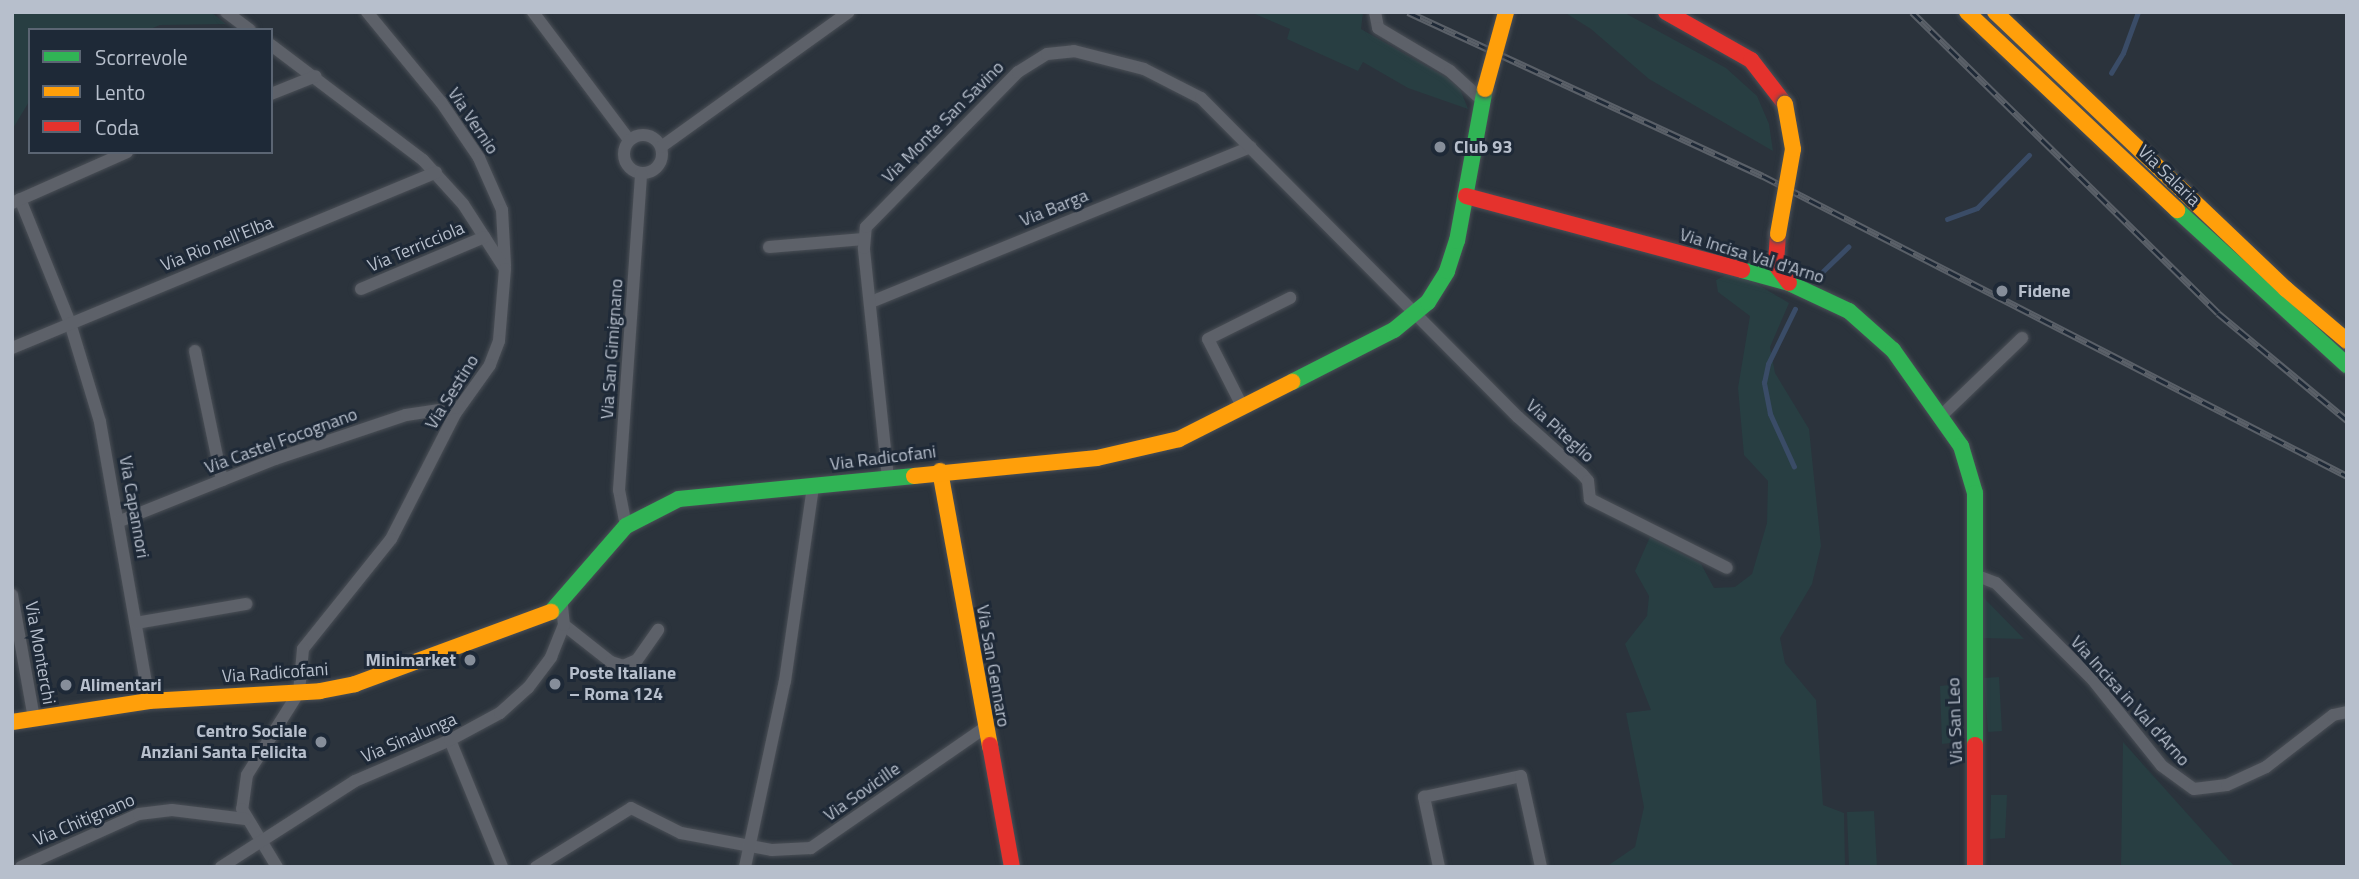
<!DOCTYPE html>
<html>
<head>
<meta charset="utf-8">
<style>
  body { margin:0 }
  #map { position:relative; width:2359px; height:879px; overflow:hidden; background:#2b333c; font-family:"Titillium Web",sans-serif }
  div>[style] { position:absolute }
  .green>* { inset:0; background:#283e42 }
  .stream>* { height:4.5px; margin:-2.25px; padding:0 2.25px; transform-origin:2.25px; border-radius:2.25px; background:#3a4c67 }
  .roads { filter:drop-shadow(0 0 2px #4a4f56) drop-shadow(0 0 2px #4a4f56) }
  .street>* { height:12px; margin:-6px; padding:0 6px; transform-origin:6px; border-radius:6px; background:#5d6169 }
  .street>.ring { margin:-6px; padding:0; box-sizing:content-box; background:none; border:12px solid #5d6169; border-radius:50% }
  .fast>* { height:16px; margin:-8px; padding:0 8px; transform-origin:8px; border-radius:8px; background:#30b455 }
  .slow>* { height:16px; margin:-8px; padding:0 8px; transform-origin:8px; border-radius:8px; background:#ff9f0a }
  .jam>* { height:16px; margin:-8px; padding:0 8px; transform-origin:8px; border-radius:8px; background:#e5322d }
  .rail>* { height:7px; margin-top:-3.5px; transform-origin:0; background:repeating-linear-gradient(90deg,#1e2937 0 13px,#5a6068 0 26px); box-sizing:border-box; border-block:2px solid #5a6068 }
  .bridges { filter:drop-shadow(0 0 2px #4a4f56) drop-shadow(0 0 2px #4a4f56) }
  .slow-bridge>* { height:16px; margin:-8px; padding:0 8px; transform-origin:8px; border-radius:8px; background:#ff9f0a }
  .dots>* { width:19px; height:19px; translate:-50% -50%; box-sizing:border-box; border:4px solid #1e2937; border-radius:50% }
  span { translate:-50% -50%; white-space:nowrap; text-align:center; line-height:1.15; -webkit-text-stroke:6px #1e2937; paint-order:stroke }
  .street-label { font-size:18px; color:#b7bfcc }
  .poi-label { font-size:18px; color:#b7bfcc; font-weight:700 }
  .left { translate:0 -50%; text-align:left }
  .right { translate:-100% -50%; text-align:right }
  .frame { position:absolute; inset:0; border:14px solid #b7bfcc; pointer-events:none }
  .legend { position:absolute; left:28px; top:28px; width:245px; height:126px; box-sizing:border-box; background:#1e2937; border:2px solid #5b6573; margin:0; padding:9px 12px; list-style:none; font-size:21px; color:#b7bfcc }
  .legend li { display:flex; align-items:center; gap:14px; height:35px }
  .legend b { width:35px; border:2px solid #5b6573 }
</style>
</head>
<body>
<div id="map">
  <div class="green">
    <div style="clip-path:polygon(12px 12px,211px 12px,226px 24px,160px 25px,148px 30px,30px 30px,30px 100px,12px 130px)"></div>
    <div style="clip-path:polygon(1250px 12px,1363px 12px,1361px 29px,1447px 78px,1460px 89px,1468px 109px,1408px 88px,1363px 62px,1358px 71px,1287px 39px,1290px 29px)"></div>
    <div style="clip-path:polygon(1564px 12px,1623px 12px,1726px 68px,1757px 96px,1769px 124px,1773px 151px,1649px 79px,1591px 29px)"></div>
    <div style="clip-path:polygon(1735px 271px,1789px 303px,1770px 347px,1775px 373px,1809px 429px,1821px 546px,1812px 584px,1780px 638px,1785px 663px,1816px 700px,1823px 805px,1844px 813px,1845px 867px,1606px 867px,1635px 847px,1644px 807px,1626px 713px,1651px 710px,1625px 644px,1647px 616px,1649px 596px,1635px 571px,1650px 537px,1701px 564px,1714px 588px,1735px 587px,1752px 574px,1767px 523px,1768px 481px,1744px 455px,1738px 388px,1750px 316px,1718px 292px,1716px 280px)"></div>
    <div style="clip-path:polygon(1983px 597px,2024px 639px,1982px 638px)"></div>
    <div style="clip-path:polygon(1999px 677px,2002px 731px,1988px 732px,1984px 678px)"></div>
    <div style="clip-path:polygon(1949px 685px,1951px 743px,1942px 744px,1940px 686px)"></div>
    <div style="clip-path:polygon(2123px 742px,2235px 867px,2121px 867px)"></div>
    <div style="clip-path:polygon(1991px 795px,2007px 795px,2005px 838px,1990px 839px)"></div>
    <div style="clip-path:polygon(1874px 811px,1877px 867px,1849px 867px,1847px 812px)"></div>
  </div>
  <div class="stream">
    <div style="left:2111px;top:73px;width:23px;rotate:-59deg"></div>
    <div style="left:2123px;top:53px;width:44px;rotate:-69.9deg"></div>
    <div style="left:1947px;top:219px;width:32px;rotate:-20deg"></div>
    <div style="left:1977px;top:208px;width:74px;rotate:-45.5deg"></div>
    <div style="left:1818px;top:276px;width:42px;rotate:-44deg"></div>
    <div style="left:1794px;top:467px;width:58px;rotate:-114.4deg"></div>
    <div style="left:1770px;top:414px;width:32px;rotate:-101deg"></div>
    <div style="left:1764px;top:383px;width:19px;rotate:-78deg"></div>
    <div style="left:1768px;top:364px;width:61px;rotate:-63.9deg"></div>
  </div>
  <div class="roads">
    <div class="street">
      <div style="left:226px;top:12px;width:30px;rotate:37deg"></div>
      <div style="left:367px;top:12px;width:117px;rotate:50.6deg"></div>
      <div style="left:441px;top:102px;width:68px;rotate:55.8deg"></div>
      <div style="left:479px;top:158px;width:57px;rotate:66.1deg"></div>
      <div style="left:502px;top:210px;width:56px;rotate:86.9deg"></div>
      <div style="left:533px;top:12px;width:160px;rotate:53.1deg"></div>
      <div style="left:1375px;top:12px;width:16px;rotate:79deg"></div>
      <div style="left:1378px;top:28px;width:84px;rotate:30.8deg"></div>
      <div style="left:1450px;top:71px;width:45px;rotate:42.3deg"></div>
      <div style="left:271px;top:45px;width:191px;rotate:37.1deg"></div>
      <div style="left:423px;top:160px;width:59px;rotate:47.7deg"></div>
      <div style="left:463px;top:204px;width:77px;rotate:57.1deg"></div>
      <div style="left:505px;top:269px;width:72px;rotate:94.8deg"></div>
      <div style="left:499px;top:341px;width:26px;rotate:111deg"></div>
      <div style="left:490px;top:365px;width:60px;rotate:125.5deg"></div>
      <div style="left:455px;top:414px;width:140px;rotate:117.1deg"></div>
      <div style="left:391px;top:539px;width:141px;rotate:128.7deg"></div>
      <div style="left:303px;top:649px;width:43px;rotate:95.3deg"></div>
      <div style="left:299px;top:692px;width:98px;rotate:122.1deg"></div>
      <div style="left:247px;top:775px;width:34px;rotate:98deg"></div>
      <div style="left:242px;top:809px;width:68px;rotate:58.9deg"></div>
      <div style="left:271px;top:94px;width:48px;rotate:-21.8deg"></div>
      <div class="ring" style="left:624px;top:135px;width:26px;height:26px"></div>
      <div style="left:661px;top:147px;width:231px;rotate:-35.7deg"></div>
      <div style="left:20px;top:199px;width:134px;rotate:68deg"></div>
      <div style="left:70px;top:323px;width:103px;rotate:73.1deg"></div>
      <div style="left:100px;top:422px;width:283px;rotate:80deg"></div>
      <div style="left:12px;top:203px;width:126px;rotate:-23.9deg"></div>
      <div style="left:769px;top:247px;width:95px;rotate:-4.8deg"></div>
      <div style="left:361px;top:289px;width:134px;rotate:-22.8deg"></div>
      <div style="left:871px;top:302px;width:410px;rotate:-22.2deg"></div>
      <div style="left:12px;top:348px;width:459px;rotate:-22.5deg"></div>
      <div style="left:195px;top:351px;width:132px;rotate:78.2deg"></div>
      <div style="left:1243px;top:408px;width:77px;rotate:-116.9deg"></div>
      <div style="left:1208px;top:339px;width:92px;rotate:-26.6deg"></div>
      <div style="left:1940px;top:417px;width:114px;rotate:-43.9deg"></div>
      <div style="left:888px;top:478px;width:231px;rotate:-96deg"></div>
      <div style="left:864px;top:248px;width:21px;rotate:-85deg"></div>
      <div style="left:866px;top:227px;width:217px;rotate:-45.6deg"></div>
      <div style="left:1018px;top:72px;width:34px;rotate:-32deg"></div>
      <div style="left:1047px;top:54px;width:27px;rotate:-6deg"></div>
      <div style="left:1074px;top:51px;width:72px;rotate:14.4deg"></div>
      <div style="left:1144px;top:69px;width:64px;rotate:27deg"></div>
      <div style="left:1201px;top:98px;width:450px;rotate:45.2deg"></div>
      <div style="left:1518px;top:417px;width:86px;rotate:41.7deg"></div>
      <div style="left:1582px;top:474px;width:9px;rotate:49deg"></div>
      <div style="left:1588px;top:481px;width:18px;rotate:84deg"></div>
      <div style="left:1590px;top:499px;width:153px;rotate:26.7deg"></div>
      <div style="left:120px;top:521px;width:167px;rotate:-21.8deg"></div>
      <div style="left:275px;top:459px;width:138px;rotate:-18.6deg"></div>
      <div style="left:406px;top:415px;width:54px;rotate:-8.6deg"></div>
      <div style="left:626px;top:526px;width:37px;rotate:-101deg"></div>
      <div style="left:619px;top:490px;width:317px;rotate:-86deg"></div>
      <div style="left:1975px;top:575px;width:22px;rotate:21deg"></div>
      <div style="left:1996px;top:583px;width:137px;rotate:45deg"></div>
      <div style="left:2093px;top:680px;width:110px;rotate:51.3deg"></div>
      <div style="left:2162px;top:766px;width:39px;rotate:36deg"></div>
      <div style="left:2194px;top:789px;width:33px;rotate:-7deg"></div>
      <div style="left:2227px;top:785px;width:43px;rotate:-24.8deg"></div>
      <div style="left:2266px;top:767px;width:85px;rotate:-37.8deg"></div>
      <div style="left:2333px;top:715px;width:14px;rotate:-12deg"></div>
      <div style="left:12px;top:595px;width:125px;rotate:79.9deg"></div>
      <div style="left:136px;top:623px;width:112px;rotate:-9.8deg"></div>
      <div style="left:564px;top:625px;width:60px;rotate:38.2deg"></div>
      <div style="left:611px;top:662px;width:13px;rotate:18deg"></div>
      <div style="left:623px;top:666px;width:15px;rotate:-23deg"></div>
      <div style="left:637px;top:660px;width:37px;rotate:-55deg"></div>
      <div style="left:450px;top:740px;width:137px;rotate:67.7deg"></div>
      <div style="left:21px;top:867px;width:129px;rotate:-24.2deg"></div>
      <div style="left:139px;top:814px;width:33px;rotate:-7deg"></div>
      <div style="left:172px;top:810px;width:74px;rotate:7deg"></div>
      <div style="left:221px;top:867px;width:159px;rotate:-32.7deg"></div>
      <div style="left:355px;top:781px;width:103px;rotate:-23.3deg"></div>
      <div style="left:450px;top:740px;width:57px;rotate:-28.4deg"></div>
      <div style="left:500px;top:713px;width:38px;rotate:-42deg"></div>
      <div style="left:528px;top:688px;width:39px;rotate:-53deg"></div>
      <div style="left:551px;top:657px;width:35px;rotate:-68deg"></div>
      <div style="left:564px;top:625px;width:20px;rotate:-96deg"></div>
      <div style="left:536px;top:867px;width:112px;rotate:-31.8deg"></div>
      <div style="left:631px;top:808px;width:56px;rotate:26.6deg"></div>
      <div style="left:681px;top:833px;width:93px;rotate:10.6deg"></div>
      <div style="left:772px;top:850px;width:39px;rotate:-3deg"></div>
      <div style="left:811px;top:848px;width:211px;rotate:-34.7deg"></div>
      <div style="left:745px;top:867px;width:190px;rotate:-77.9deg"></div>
      <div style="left:785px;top:681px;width:197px;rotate:-81.8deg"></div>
      <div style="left:1439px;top:867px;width:72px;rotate:-102.1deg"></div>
      <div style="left:1424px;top:797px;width:99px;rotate:-12.2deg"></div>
      <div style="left:1521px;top:776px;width:93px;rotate:77.6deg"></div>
    </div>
    <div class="fast">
      <div style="left:2177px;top:210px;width:230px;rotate:42.4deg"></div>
      <div style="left:1742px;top:270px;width:49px;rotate:15.5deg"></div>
      <div style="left:1789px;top:283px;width:66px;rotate:25deg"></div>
      <div style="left:1849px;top:311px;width:59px;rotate:41.6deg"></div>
      <div style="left:1893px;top:350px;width:118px;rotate:54.7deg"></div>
      <div style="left:1961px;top:446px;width:49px;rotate:73.4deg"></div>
      <div style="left:1975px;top:493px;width:252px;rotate:90deg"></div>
      <div style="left:1292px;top:382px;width:114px;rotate:-27deg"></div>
      <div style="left:1394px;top:330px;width:44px;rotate:-39.5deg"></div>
      <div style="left:1428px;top:302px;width:36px;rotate:-58deg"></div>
      <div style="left:1447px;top:271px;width:32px;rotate:-72deg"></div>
      <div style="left:1457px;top:241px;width:155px;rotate:-79.6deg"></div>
      <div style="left:551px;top:612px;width:114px;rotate:-48.9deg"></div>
      <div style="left:626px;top:526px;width:59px;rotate:-27deg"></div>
      <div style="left:679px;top:499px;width:236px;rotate:-5.6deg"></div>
    </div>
    <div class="slow">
      <div style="left:1967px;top:12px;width:289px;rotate:43.3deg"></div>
      <div style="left:1995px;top:12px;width:402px;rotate:43.6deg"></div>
      <div style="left:2286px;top:289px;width:80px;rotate:40.4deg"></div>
      <div style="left:940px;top:471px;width:279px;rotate:79.7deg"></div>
      <div style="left:914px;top:476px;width:184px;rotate:-5.6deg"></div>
      <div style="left:1097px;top:458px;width:84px;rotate:-13deg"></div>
      <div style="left:1179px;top:439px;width:127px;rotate:-26.8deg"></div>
      <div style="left:12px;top:722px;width:139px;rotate:-8.7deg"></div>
      <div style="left:149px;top:701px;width:171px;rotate:-3.3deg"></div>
      <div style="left:320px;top:691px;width:36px;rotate:-11deg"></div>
      <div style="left:355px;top:684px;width:209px;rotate:-20.2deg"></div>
    </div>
    <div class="jam">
      <div style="left:1666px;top:12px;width:98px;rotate:29.5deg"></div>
      <div style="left:1751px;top:60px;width:56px;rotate:52.3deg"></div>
      <div style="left:1466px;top:196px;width:286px;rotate:15deg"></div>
      <div style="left:1778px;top:234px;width:31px;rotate:94deg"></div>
      <div style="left:1776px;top:265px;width:22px;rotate:54deg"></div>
      <div style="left:990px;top:745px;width:124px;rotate:79.8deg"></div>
      <div style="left:1975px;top:745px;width:122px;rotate:90deg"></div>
    </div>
  </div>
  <div class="rail">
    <div style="left:1408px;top:12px;width:391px;rotate:24.8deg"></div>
    <div style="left:1763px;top:176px;width:657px;rotate:27.19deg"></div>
    <div style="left:1912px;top:12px;width:429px;rotate:44.5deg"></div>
    <div style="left:2218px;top:313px;width:168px;rotate:39.7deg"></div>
  </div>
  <div class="bridges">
    <div class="slow-bridge">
      <div style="left:1485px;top:89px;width:80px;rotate:-74.7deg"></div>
      <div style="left:1778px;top:234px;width:86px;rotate:-80deg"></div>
      <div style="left:1793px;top:149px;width:46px;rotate:-100.1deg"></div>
    </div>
  </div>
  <div class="dots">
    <div style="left:1440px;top:147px;background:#868e9a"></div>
    <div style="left:2002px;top:291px;background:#868e9a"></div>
    <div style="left:470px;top:660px;background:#868e9a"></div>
    <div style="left:555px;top:684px;background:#868e9a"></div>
    <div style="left:66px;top:685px;background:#868e9a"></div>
    <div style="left:321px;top:742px;background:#868e9a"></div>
  </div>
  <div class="street-label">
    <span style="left:473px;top:121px;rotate:56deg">Via Vernio</span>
    <span style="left:943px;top:122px;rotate:-45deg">Via Monte San Savino</span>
    <span style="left:2169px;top:176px;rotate:44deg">Via Salaria</span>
    <span style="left:1054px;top:208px;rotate:-22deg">Via Barga</span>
    <span style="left:217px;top:244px;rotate:-22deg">Via Rio nell'Elba</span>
    <span style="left:416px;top:247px;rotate:-23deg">Via Terricciola</span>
    <span style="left:1752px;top:256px;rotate:17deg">Via Incisa Val d'Arno</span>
    <span style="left:612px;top:349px;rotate:-86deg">Via San Gimignano</span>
    <span style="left:452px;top:392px;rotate:-58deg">Via Sestino</span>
    <span style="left:1560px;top:431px;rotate:42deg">Via Piteglio</span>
    <span style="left:281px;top:441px;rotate:-20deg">Via Castel Focognano</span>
    <span style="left:883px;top:458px;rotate:-7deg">Via Radicofani</span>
    <span style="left:134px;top:507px;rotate:80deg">Via Capannori</span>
    <span style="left:40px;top:653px;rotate:80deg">Via Monterchi</span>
    <span style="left:993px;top:666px;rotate:80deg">Via San Gennaro</span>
    <span style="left:275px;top:673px;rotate:-4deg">Via Radicofani</span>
    <span style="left:2130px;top:701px;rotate:48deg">Via Incisa in Val d'Arno</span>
    <span style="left:1955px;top:721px;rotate:-92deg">Via San Leo</span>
    <span style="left:409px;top:738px;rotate:-23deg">Via Sinalunga</span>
    <span style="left:862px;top:792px;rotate:-35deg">Via Sovicille</span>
    <span style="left:84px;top:820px;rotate:-23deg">Via Chitignano</span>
  </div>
  <div class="poi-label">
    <span class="left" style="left:1454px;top:147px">Club 93</span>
    <span class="left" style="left:2018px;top:291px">Fidene</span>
    <span class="right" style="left:456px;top:660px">Minimarket</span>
    <span class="left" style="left:569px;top:684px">Poste Italiane<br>– Roma 124</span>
    <span class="left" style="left:80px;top:685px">Alimentari</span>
    <span class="right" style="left:307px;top:742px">Centro Sociale<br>Anziani Santa Felicita</span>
  </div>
  <div class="frame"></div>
  <ul class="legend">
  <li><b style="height:9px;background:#30b455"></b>Scorrevole</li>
  <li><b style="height:9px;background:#ff9f0a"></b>Lento</li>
  <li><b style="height:9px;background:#e5322d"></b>Coda</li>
  </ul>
</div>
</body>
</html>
